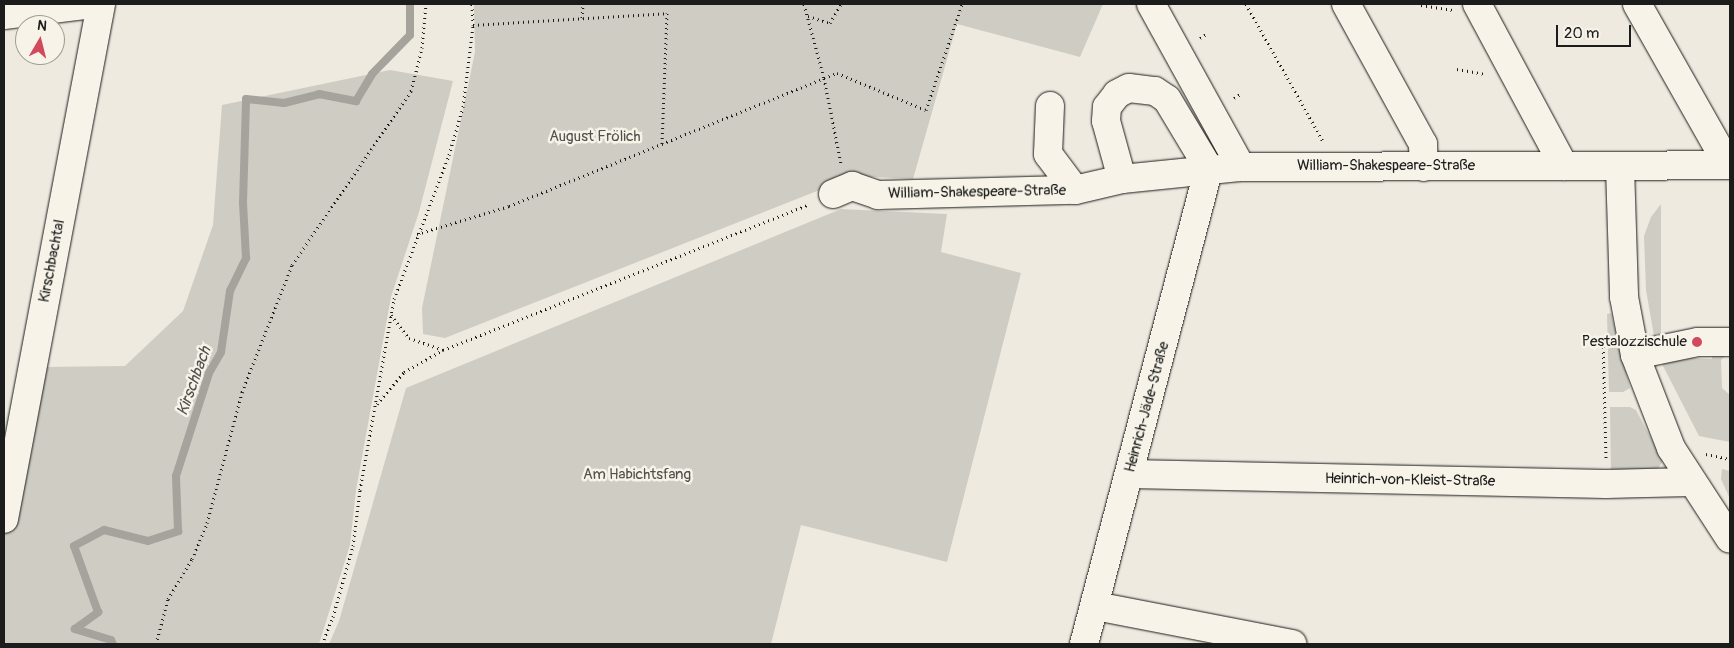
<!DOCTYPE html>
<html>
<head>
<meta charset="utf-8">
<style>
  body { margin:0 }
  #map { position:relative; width:1734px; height:648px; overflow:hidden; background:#eeeae0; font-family:Pangolin,sans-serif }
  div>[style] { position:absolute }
  .green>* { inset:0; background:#cfccc3 }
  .stream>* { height:8px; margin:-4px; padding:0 4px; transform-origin:4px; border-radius:4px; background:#a6a39d }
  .path>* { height:3px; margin-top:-1.5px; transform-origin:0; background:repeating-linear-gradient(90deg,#1c1c1c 0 1px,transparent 0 5px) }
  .roads { filter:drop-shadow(0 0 1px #1c1c1c) drop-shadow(0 0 1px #1c1c1c) }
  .minor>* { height:28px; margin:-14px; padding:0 14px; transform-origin:14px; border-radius:14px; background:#f7f3e8 }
  .dots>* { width:14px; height:14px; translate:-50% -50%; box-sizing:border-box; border:2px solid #f7f3e8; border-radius:50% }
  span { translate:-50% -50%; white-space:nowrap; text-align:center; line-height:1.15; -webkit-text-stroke:5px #f7f3e8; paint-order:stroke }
  .park-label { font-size:15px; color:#52514e }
  .street-label { font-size:15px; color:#1c1c1c }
  .poi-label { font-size:15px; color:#1c1c1c }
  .right { translate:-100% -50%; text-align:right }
  .water-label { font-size:16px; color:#535250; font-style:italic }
  .frame { position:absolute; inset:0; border:5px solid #1c1c1c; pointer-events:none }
  .north { position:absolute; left:15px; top:15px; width:50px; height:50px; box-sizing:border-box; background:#f7f3e8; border:1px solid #9f9d96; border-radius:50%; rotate:8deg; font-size:14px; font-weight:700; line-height:20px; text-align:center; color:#1c1c1c }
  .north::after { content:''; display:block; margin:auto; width:18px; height:22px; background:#d1495b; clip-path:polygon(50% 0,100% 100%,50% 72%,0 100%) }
  .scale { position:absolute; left:1556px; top:25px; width:75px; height:22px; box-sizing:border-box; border:2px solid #1c1c1c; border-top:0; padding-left:6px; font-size:15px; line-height:18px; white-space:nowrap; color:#1c1c1c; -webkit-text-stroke:4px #f7f3e8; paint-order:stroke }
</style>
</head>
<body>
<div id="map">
  <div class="green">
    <div style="clip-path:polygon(474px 4px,1103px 4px,1080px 57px,957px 24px,913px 179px,855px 176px,445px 338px,423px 334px,422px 308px,475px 52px)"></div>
    <div style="clip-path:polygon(390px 70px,453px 81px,419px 212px,391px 297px,356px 490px,350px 545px,319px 644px,4px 644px,4px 496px,42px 367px,125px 366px,183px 311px,213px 225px,222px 105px)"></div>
    <div style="clip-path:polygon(1661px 204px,1661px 337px,1654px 336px,1646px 290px,1644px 236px,1651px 217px)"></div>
    <div style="clip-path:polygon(841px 209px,947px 214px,941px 252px,1021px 273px,947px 562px,801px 525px,771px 644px,329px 644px,339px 621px,406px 388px)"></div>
    <div style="clip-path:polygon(1611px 313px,1630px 388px,1623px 392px,1609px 392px,1607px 314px)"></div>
    <div style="clip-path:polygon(1713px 349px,1728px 353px,1721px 360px,1722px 388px,1730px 395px,1730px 442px,1699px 436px,1660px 360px,1671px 351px,1695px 358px,1712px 359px)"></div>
    <div style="clip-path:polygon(1610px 407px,1630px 407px,1636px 410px,1663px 461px,1656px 471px,1611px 475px)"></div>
    <div style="clip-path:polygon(1722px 469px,1730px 471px,1730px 499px,1721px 479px)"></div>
  </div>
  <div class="stream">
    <div style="left:113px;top:644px;width:4px;rotate:-117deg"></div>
    <div style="left:111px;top:640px;width:38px;rotate:-163deg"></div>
    <div style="left:75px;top:629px;width:29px;rotate:-36deg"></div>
    <div style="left:98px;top:612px;width:70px;rotate:-110deg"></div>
    <div style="left:74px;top:546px;width:34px;rotate:-28deg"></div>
    <div style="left:104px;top:530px;width:45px;rotate:14deg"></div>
    <div style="left:148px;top:541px;width:32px;rotate:-18deg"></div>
    <div style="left:178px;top:531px;width:55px;rotate:-92.1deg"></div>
    <div style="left:176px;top:476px;width:108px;rotate:-72.2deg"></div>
    <div style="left:209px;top:373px;width:24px;rotate:-60deg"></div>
    <div style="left:221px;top:352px;width:62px;rotate:-81.6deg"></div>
    <div style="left:230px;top:291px;width:37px;rotate:-64deg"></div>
    <div style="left:246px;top:258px;width:55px;rotate:-93.1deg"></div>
    <div style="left:243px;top:203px;width:104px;rotate:-88.3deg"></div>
    <div style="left:246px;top:99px;width:38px;rotate:6deg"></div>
    <div style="left:284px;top:103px;width:36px;rotate:-14deg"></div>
    <div style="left:319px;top:94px;width:38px;rotate:11deg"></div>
    <div style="left:356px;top:101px;width:31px;rotate:-59deg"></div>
    <div style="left:372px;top:74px;width:54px;rotate:-45.7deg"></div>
    <div style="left:410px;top:35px;width:31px;rotate:-90deg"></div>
  </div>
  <div class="path">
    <div style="left:804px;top:4px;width:77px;rotate:74.9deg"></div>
    <div style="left:824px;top:78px;width:88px;rotate:78.8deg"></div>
    <div style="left:1246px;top:4px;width:157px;rotate:60.7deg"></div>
    <div style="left:1421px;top:5px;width:32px;rotate:9deg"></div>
    <div style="left:808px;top:16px;width:23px;rotate:18deg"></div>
    <div style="left:830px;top:23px;width:22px;rotate:-60deg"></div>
    <div style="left:582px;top:18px;width:14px;rotate:-86deg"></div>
    <div style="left:473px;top:25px;width:194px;rotate:-3.5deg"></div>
    <div style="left:667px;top:13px;width:131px;rotate:92.2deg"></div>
    <div style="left:1200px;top:38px;width:9px;rotate:-32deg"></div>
    <div style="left:1457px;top:69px;width:27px;rotate:10deg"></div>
    <div style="left:1234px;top:98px;width:9px;rotate:-32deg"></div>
    <div style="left:417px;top:234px;width:96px;rotate:-16.9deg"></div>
    <div style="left:509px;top:206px;width:354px;rotate:-22.1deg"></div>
    <div style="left:837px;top:73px;width:96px;rotate:22.6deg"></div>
    <div style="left:926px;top:110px;width:112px;rotate:-71.2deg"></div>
    <div style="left:391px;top:315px;width:29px;rotate:52deg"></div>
    <div style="left:409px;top:338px;width:36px;rotate:19deg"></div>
    <div style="left:443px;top:350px;width:394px;rotate:-21.7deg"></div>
    <div style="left:1603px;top:337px;width:121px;rotate:88.6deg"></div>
    <div style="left:377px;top:404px;width:42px;rotate:-49.8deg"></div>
    <div style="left:404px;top:372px;width:45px;rotate:-29.4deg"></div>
    <div style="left:1706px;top:454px;width:25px;rotate:12deg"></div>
    <div style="left:156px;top:644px;width:47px;rotate:-75.1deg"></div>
    <div style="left:168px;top:599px;width:47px;rotate:-59deg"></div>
    <div style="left:192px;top:559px;width:39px;rotate:-67deg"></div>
    <div style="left:207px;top:523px;width:136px;rotate:-75deg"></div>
    <div style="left:242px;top:392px;width:136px;rotate:-68.5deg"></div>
    <div style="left:292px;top:265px;width:211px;rotate:-55.6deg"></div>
    <div style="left:411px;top:91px;width:44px;rotate:-75.7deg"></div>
    <div style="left:422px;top:48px;width:44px;rotate:-84.8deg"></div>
    <div style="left:322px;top:644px;width:29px;rotate:-68deg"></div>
    <div style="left:333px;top:617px;width:74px;rotate:-74.3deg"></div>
    <div style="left:353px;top:546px;width:56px;rotate:-82.9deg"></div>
    <div style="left:360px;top:490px;width:194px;rotate:-79.9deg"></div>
    <div style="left:394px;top:299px;width:154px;rotate:-69.1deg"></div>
    <div style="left:449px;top:155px;width:50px;rotate:-73.7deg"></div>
    <div style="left:463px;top:107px;width:83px;rotate:-83deg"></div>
    <div style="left:473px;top:25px;width:21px;rotate:-93deg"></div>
  </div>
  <div class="roads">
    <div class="minor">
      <div style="left:1151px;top:4px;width:186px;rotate:61.1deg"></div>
      <div style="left:1346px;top:4px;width:160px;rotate:61.2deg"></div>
      <div style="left:1423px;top:144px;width:23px;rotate:88deg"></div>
      <div style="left:1477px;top:4px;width:184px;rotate:61.8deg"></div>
      <div style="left:1637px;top:4px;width:185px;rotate:60.5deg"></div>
      <div style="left:4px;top:15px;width:89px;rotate:-7.1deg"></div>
      <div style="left:1050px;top:106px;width:48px;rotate:92.4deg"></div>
      <div style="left:1048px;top:154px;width:45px;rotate:53.1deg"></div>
      <div style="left:1620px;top:167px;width:130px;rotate:88.2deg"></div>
      <div style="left:1624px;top:297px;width:59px;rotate:79.3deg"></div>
      <div style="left:1635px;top:355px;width:100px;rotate:68.8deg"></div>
      <div style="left:1671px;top:448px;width:108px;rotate:57deg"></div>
      <div style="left:1122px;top:179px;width:60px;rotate:-105.4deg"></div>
      <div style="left:1106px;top:121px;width:14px;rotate:-86deg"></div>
      <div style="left:1107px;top:107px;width:16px;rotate:-52deg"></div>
      <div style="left:1117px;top:94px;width:13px;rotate:-27deg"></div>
      <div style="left:1129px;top:88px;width:26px;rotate:7deg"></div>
      <div style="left:1155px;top:91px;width:14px;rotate:34deg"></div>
      <div style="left:1167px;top:99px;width:82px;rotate:59deg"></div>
      <div style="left:833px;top:194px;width:21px;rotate:-23deg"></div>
      <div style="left:852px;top:186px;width:28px;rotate:19deg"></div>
      <div style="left:878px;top:195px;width:197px;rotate:-1.5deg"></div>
      <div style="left:1075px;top:190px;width:48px;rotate:-13.2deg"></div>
      <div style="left:1122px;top:179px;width:120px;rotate:-5.8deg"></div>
      <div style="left:1241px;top:167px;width:489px;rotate:-0.2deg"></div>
      <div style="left:1635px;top:355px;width:64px;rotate:-11.7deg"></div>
      <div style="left:1698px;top:342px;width:32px"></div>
      <div style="left:1130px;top:474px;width:476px;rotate:1.2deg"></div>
      <div style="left:1606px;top:484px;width:85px;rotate:-1.3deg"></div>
      <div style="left:4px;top:519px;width:524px;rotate:-79.33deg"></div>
      <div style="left:1095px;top:606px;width:201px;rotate:10.9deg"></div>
      <div style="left:1084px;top:644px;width:491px;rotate:-75.3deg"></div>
    </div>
  </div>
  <div class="dots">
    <div style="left:1697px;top:342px;background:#d1495b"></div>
  </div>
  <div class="park-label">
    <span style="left:595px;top:137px">August Frölich</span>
    <span style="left:637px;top:475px">Am Habichtsfang</span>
  </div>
  <div class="street-label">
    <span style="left:1386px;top:166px">William-Shakespeare-Straße</span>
    <span style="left:977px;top:192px;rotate:-1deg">William-Shakespeare-Straße</span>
    <span style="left:52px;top:261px;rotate:-79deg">Kirschbachtal</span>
    <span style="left:1147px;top:407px;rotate:-75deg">Heinrich-Jäde-Straße</span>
    <span style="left:1410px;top:480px;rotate:1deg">Heinrich-von-Kleist-Straße</span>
  </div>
  <div class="poi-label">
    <span class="right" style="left:1687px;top:342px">Pestalozzischule</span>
  </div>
  <div class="water-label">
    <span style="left:194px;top:381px;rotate:-70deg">Kirschbach</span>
  </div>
  <div class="frame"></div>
  <div class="north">N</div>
  <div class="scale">20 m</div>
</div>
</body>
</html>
